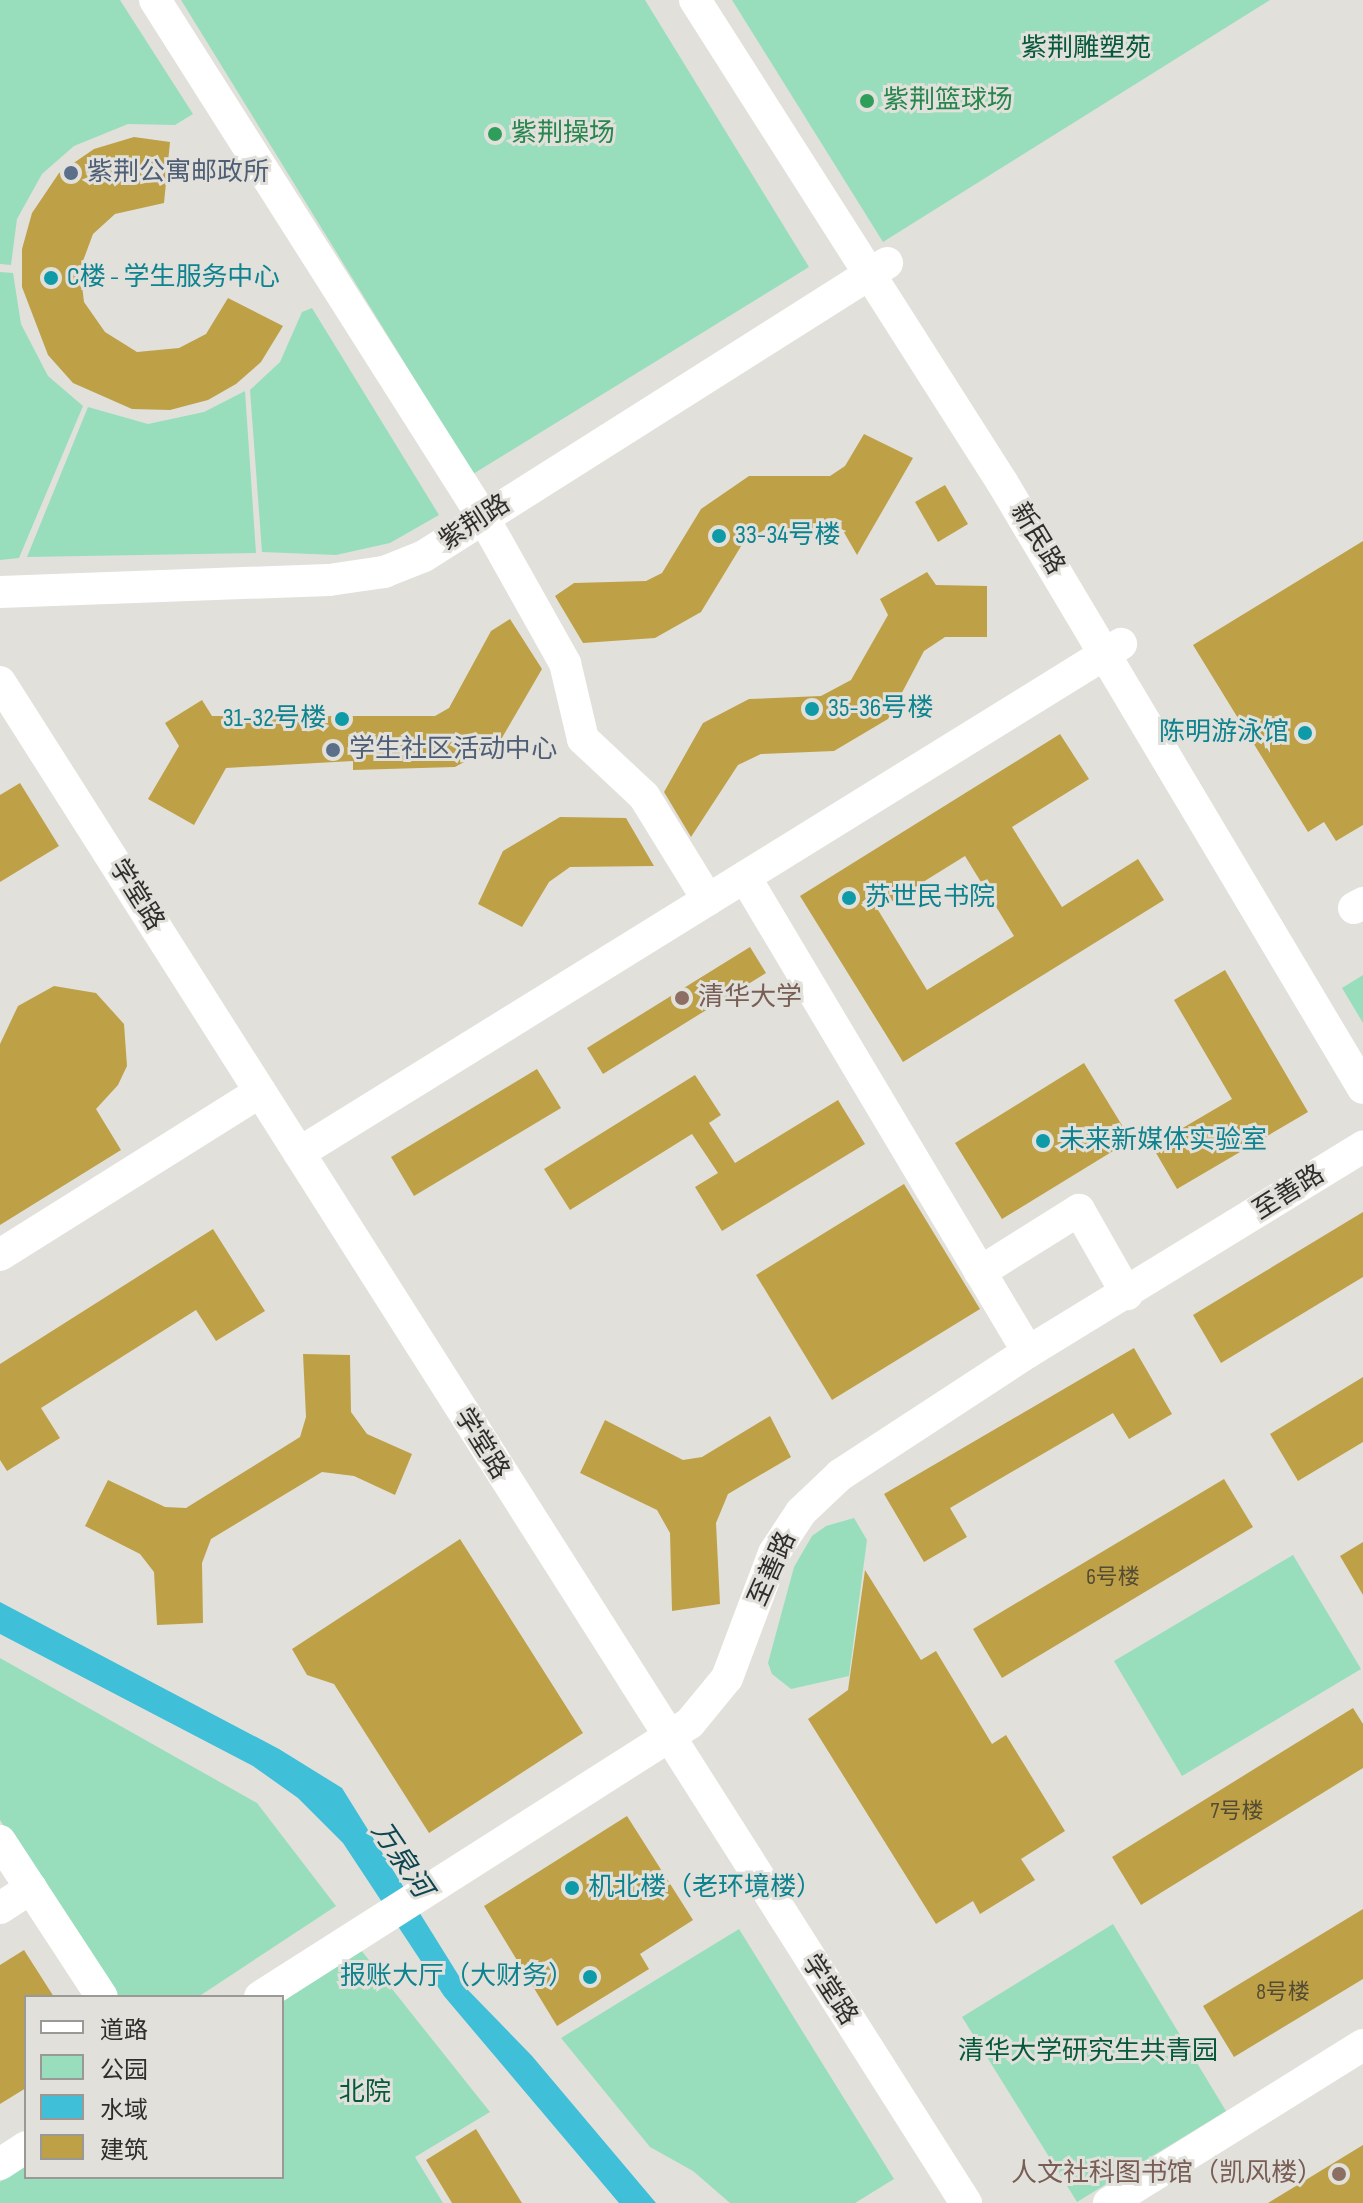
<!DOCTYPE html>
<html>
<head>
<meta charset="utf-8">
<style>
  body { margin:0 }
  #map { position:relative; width:1363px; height:2203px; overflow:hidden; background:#e2e0db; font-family:"Sofia Sans Condensed","Noto Sans SC",sans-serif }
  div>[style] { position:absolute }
  .green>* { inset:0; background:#98debd }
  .water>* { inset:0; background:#40bfd8 }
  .building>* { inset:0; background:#bea147 }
  .minor>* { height:32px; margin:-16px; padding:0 16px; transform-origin:16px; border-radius:16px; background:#fff }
  .dots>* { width:22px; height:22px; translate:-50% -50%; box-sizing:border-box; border:4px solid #e2e0db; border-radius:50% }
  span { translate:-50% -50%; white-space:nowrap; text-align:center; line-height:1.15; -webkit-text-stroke:6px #e2e0db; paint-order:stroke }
  .number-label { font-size:22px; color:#534b33 }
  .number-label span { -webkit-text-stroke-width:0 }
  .park-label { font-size:26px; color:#06593d }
  .leisure-label { font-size:26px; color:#27864d }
  .left { translate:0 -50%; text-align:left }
  .service-label { font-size:26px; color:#4e5e75 }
  .culture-label { font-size:26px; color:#0d838f }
  .right { translate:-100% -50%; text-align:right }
  .street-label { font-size:26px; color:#2f2e2c }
  .education-label { font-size:26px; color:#785e54 }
  .water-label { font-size:28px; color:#0d4550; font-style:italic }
  .legend { position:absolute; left:24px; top:1995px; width:260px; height:184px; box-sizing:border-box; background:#e2e0db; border:2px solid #9a9995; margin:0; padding:10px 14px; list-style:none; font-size:24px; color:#2f2e2c }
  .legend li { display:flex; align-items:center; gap:16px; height:40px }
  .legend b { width:40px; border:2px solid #9a9995 }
</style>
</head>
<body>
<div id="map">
  <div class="green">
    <div style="clip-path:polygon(0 0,120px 0,193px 114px,175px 125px,128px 124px,74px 146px,42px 174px,17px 219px,11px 265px,0 264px)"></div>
    <div style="clip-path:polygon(181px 0,645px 0,809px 267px,473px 474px)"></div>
    <div style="clip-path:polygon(732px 0,1270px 0,883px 242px)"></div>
    <div style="clip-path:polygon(0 272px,13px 273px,21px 324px,48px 376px,83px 406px,19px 558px,0 560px)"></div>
    <div style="clip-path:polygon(312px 308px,439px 515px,390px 543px,336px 555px,262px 552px,250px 390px,280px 362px,302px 312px)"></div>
    <div style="clip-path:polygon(245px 391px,256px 553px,27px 557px,88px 407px,148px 424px,204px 412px)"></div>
    <div style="clip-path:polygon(1363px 975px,1363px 1023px,1342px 988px)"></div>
    <div style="clip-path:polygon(854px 1518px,867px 1540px,849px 1676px,791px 1689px,772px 1674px,768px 1663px,794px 1567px,812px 1536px,826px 1526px)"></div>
    <div style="clip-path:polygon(1293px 1555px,1361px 1669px,1182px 1776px,1114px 1661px)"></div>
    <div style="clip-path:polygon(0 1658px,257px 1803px,336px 1906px,198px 1997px,114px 1997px,0 1820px)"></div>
    <div style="clip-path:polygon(1113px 1924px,1226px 2111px,1077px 2202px,962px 2017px)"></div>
    <div style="clip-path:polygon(739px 1929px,894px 2179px,855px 2203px,730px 2203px,693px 2171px,650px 2147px,561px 2038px)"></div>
    <div style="clip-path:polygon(361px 1950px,490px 2112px,415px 2157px,443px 2203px,0 2203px,0 2182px,26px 2165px,26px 2177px,282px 2177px,282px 2000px)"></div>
  </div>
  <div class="water">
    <div style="clip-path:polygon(0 1602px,279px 1749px,342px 1788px,467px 1989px,532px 2056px,656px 2203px,619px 2203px,444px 1996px,343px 1843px,298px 1798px,253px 1766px,0 1634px)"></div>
  </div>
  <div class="building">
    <div style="clip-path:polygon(134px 137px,170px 142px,164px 203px,115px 214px,93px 234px,80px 269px,84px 302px,105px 332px,137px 352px,179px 348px,206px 334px,228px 298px,283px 326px,261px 362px,236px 384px,208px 400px,170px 410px,132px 409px,73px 383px,48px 355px,22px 287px,22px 249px,32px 213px,59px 173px,94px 149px)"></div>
    <div style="clip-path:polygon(864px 434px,913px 458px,857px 555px,842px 529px,767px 528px,743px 543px,701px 612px,655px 638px,583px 643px,555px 596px,574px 583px,646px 581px,662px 573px,701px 509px,749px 476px,830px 476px,845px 466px)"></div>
    <div style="clip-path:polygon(945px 485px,968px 524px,938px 542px,915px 502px)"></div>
    <div style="clip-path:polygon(1363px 541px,1363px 825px,1336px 841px,1324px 822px,1308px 832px,1193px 645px)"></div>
    <div style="clip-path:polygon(927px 572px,936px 585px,987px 586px,987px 637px,945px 637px,924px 651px,888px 719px,834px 751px,761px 754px,738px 765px,691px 837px,664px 792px,703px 723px,749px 699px,821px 696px,851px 680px,888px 615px,880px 599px)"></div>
    <div style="clip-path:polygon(510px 619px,542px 669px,499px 743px,455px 767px,353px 770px,353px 761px,226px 768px,194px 825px,148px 799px,179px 746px,165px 723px,202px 700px,212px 716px,435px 716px,449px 708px,491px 631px)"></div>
    <div style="clip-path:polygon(evenodd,1060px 734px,1089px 779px,1012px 827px,1062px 907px,1138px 859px,1164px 900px,903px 1062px,800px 896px,1060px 734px,965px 856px,1014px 936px,927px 990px,878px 910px,965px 856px)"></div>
    <div style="clip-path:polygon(20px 783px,59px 846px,0 882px,0 795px)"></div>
    <div style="clip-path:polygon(560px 817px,626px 818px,654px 866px,570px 867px,549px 882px,522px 927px,478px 904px,503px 851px)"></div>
    <div style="clip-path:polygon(750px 947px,766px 973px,603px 1074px,587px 1048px)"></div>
    <div style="clip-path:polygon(1225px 970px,1308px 1112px,1177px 1189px,1152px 1146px,1232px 1099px,1174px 1000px)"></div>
    <div style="clip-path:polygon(54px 986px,96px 993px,124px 1024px,127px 1066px,118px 1085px,96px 1109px,121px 1150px,0 1225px,0 1044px,18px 1006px)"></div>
    <div style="clip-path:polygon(1084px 1063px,1131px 1140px,1002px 1219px,955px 1143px)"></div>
    <div style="clip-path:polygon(537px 1069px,561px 1108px,414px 1196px,391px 1157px)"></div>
    <div style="clip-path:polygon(695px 1075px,721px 1115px,709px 1123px,735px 1163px,838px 1100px,865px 1144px,722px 1231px,695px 1187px,718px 1173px,692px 1134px,570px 1210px,544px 1169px)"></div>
    <div style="clip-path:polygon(904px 1184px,980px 1309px,832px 1400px,756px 1275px)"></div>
    <div style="clip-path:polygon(1363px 1212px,1363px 1277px,1221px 1363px,1193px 1315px)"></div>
    <div style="clip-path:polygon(213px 1229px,265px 1311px,216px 1341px,196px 1310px,41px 1408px,60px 1438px,7px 1471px,0 1460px,0 1364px)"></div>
    <div style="clip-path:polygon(1134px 1348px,1172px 1414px,1129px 1439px,1113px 1413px,950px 1508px,967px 1537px,924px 1562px,884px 1494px)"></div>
    <div style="clip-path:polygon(303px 1354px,350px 1355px,351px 1412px,367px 1434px,412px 1454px,395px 1495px,354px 1476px,322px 1472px,211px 1539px,202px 1563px,203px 1623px,157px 1625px,154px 1572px,140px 1554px,85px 1526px,108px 1480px,165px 1507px,186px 1508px,300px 1437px,306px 1417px)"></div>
    <div style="clip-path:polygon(1363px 1377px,1363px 1442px,1298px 1481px,1270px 1434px)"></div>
    <div style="clip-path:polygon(770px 1416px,791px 1457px,728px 1494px,716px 1523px,720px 1604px,672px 1611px,670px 1533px,657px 1510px,580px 1473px,605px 1420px,683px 1460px,702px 1457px)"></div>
    <div style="clip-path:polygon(1224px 1479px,1253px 1527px,1002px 1678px,973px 1629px)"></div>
    <div style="clip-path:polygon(460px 1539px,583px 1733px,429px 1833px,334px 1684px,307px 1675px,292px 1649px)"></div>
    <div style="clip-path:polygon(1363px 1542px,1363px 1595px,1340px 1556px)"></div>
    <div style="clip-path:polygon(865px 1570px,921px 1660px,936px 1651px,992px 1744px,1006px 1735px,1065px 1831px,1021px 1859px,1035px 1880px,980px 1914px,973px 1901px,936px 1924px,808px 1719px,848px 1690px)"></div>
    <div style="clip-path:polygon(1353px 1708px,1363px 1724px,1363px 1768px,1141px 1905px,1112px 1857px)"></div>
    <div style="clip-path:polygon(627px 1816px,693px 1920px,640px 1954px,649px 1969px,557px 2026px,484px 1906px)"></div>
    <div style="clip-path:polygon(1363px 1909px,1363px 1979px,1234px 2057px,1203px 2006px)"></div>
    <div style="clip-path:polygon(24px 1950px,54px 1997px,26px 1997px,26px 2088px,0 2104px,0 1965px)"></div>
    <div style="clip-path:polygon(476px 2129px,522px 2203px,452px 2203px,426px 2160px)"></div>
    <div style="clip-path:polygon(1363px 2145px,1363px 2203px,1268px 2203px)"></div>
  </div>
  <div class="minor">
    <div style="left:155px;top:0;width:612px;rotate:57.61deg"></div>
    <div style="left:483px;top:517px;width:167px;rotate:60.7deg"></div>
    <div style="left:565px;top:663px;width:78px;rotate:76.7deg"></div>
    <div style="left:583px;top:739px;width:83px;rotate:43.1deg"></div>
    <div style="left:644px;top:796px;width:122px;rotate:58.4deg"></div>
    <div style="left:695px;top:0;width:571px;rotate:57.51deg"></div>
    <div style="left:1002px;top:482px;width:705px;rotate:59.22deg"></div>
    <div style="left:0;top:592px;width:329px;rotate:-2.1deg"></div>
    <div style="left:329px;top:580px;width:56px;rotate:-8.3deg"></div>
    <div style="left:384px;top:572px;width:43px;rotate:-21.8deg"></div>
    <div style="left:424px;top:556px;width:548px;rotate:-32.33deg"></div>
    <div style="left:0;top:682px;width:1802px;rotate:57.58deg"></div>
    <div style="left:745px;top:877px;width:553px;rotate:59.21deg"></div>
    <div style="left:1354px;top:908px;width:10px;rotate:-29deg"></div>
    <div style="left:299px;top:1153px;width:967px;rotate:-31.77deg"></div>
    <div style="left:0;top:1255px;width:307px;rotate:-32.1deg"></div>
    <div style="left:980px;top:1272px;width:117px;rotate:-32.1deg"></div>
    <div style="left:1079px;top:1210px;width:97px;rotate:60.3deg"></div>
    <div style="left:0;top:1841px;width:186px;rotate:56.8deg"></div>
    <div style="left:0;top:1908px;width:37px;rotate:-33deg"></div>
    <div style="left:260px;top:1997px;width:510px;rotate:-32.51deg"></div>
    <div style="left:690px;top:1723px;width:58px;rotate:-50.6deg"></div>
    <div style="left:727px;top:1678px;width:134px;rotate:-69.4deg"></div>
    <div style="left:774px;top:1553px;width:49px;rotate:-56.6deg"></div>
    <div style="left:801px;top:1512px;width:54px;rotate:-43.5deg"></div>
    <div style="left:840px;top:1475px;width:225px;rotate:-33.2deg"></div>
    <div style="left:1028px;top:1352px;width:393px;rotate:-31.5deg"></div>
    <div style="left:0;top:2164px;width:31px;rotate:-33deg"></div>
    <div style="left:1109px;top:2203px;width:299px;rotate:-31.9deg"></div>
  </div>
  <div class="dots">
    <div style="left:867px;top:101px;background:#2e9e5b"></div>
    <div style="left:495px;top:134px;background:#2e9e5b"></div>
    <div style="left:71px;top:173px;background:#5c6f8a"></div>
    <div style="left:51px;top:278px;background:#0f9aa8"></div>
    <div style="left:719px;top:536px;background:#0f9aa8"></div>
    <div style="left:812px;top:709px;background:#0f9aa8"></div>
    <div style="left:342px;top:719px;background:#0f9aa8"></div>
    <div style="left:1305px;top:733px;background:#0f9aa8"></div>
    <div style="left:333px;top:750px;background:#5c6f8a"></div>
    <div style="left:849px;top:898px;background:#0f9aa8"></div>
    <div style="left:682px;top:998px;background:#8d6e63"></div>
    <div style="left:1043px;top:1141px;background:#0f9aa8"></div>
    <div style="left:572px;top:1888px;background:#0f9aa8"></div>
    <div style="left:590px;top:1977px;background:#0f9aa8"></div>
    <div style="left:1339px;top:2174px;background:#8d6e63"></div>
  </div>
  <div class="number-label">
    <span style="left:1113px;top:1578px">6号楼</span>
    <span style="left:1237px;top:1812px">7号楼</span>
    <span style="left:1283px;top:1993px">8号楼</span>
  </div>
  <div class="park-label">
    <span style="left:1086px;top:49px">紫荆雕塑苑</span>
    <span style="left:1088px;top:2052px">清华大学研究生共青园</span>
    <span style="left:365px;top:2093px">北院</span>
  </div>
  <div class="leisure-label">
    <span class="left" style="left:883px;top:101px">紫荆篮球场</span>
    <span class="left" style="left:511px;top:134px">紫荆操场</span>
  </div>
  <div class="service-label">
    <span class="left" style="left:87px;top:173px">紫荆公寓邮政所</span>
    <span class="left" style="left:349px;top:750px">学生社区活动中心</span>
  </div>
  <div class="culture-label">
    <span class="left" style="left:67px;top:278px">C楼 - 学生服务中心</span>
    <span class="left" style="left:735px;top:536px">33-34号楼</span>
    <span class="left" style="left:828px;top:709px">35-36号楼</span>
    <span class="right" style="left:326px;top:719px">31-32号楼</span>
    <span class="right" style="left:1289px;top:733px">陈明游泳馆</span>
    <span class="left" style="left:865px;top:898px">苏世民书院</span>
    <span class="left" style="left:1059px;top:1141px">未来新媒体实验室</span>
    <span class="left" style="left:588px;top:1888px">机北楼（老环境楼）</span>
    <span class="right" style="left:574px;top:1977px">报账大厅（大财务）</span>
  </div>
  <div class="street-label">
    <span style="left:475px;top:523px;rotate:-33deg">紫荆路</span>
    <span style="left:1037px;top:539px;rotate:59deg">新民路</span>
    <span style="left:136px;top:895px;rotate:58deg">学堂路</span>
    <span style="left:1289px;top:1193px;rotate:-32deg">至善路</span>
    <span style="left:481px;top:1444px;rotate:58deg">学堂路</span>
    <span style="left:773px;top:1569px;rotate:-66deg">至善路</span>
    <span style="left:829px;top:1990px;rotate:57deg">学堂路</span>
  </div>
  <div class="education-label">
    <span class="left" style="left:698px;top:998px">清华大学</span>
    <span class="right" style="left:1323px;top:2174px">人文社科图书馆（凯风楼）</span>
  </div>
  <div class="water-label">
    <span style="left:401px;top:1860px;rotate:56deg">万泉河</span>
  </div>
  <ul class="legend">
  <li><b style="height:10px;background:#fff"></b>道路</li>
  <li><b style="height:22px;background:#98debd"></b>公园</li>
  <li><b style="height:22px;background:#40bfd8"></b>水域</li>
  <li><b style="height:22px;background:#bea147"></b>建筑</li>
  </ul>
</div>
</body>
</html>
